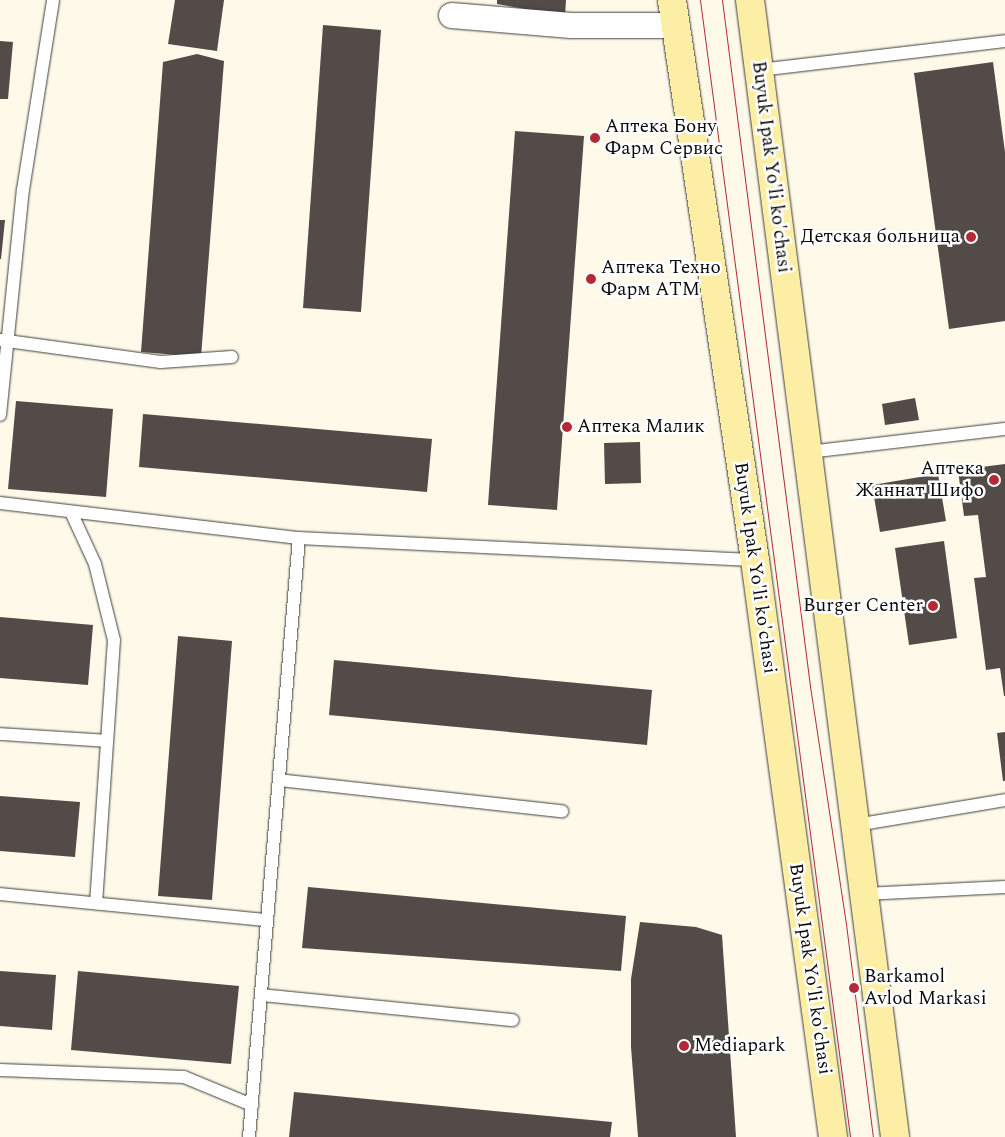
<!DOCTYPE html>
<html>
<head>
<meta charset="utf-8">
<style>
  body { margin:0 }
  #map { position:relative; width:1005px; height:1137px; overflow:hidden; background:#fef9e8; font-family:Spectral,serif }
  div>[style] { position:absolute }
  .building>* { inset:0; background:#524b47 }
  .roads { filter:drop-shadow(0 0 1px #3d3d3d) drop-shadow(0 0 1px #3d3d3d) }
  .lane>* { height:12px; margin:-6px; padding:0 6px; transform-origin:6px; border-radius:6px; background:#fff }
  .street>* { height:25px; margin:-12.5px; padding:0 12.5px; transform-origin:12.5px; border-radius:12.5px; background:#fff }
  .secondary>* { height:28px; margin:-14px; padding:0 14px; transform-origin:14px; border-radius:14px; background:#fcefa5 }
  .tram>* { height:1px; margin:-0.5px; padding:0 0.5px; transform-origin:0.5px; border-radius:0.5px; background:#b32935 }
  .dots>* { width:14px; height:14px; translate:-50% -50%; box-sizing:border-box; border:2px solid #fff; border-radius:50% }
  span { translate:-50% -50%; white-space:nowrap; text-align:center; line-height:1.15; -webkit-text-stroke:5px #fff; paint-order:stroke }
  .poi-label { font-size:19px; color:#0a0a0a }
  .left { translate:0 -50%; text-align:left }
  .right { translate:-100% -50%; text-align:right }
  .street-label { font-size:19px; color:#0a0a0a }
</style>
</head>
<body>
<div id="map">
  <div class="building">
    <div style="clip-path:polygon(175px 0,224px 0,217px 51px,168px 44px)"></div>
    <div style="clip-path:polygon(497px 0,566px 0,565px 16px,497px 4px)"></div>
    <div style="clip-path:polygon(323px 25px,381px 30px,361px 312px,303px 308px)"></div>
    <div style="clip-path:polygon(0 41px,13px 42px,8px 99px,0 99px)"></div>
    <div style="clip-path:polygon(197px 54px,224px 61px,201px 357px,141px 352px,163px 62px)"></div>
    <div style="clip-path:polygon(993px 62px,1005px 152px,1005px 321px,949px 329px,914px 73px)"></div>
    <div style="clip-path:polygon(515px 131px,584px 136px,557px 510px,488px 505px)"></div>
    <div style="clip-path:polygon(0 220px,5px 220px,1px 259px,0 259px)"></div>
    <div style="clip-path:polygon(915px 398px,919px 420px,885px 425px,882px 404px)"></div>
    <div style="clip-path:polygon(16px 401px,113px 409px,106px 497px,8px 489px)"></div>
    <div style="clip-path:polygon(143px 414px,432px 439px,427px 492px,139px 467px)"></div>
    <div style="clip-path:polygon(640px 442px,641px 483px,605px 484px,604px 443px)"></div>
    <div style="clip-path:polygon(1005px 464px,1005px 696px,1004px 696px,1000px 668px,986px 670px,974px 578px,986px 577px,978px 515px,964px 516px,958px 470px)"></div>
    <div style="clip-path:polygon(938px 474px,946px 521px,880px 532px,872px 485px)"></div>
    <div style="clip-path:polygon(944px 541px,957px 638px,909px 645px,895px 548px)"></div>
    <div style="clip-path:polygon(0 617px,93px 625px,88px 685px,0 678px)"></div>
    <div style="clip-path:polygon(178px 636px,232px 641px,212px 900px,158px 896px)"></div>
    <div style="clip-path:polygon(334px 660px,652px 690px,647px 745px,329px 715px)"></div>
    <div style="clip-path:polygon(1005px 732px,1005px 781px,1003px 781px,997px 733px)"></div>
    <div style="clip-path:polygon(0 796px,80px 802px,75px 857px,0 851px)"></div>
    <div style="clip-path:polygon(308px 887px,626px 916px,621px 971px,302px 948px)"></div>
    <div style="clip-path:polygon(640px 922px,696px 927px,722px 935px,736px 1137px,638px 1137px,631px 1047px,631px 979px)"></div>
    <div style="clip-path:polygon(0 971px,56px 975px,52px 1030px,0 1026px)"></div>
    <div style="clip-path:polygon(78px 971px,239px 986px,231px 1064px,71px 1050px)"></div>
    <div style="clip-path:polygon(294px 1092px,612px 1122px,610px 1137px,289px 1137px)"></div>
  </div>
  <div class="roads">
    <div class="lane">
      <div style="left:759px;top:70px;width:248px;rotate:-6.7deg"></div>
      <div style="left:0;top:340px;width:162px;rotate:7.8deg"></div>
      <div style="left:161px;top:362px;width:71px;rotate:-4deg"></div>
      <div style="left:0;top:415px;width:226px;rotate:-84.2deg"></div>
      <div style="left:23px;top:190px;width:192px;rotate:-81deg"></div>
      <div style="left:808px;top:452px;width:198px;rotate:-6.7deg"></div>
      <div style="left:0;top:503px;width:301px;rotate:6.7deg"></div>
      <div style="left:299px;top:538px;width:457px;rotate:2.8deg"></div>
      <div style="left:71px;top:512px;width:57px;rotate:65.2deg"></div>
      <div style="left:95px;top:564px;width:78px;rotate:76deg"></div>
      <div style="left:114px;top:640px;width:264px;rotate:93.9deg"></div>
      <div style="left:0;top:734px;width:107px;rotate:3.7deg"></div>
      <div style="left:279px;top:780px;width:285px;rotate:6.3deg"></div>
      <div style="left:856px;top:825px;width:151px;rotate:-9.5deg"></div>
      <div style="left:0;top:894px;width:268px;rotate:5.6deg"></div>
      <div style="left:864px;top:894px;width:141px;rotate:-2.8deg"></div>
      <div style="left:261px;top:995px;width:253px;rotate:5.7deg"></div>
      <div style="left:0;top:1070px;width:184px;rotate:2.2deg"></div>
      <div style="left:184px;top:1077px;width:74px;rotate:22.4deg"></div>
      <div style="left:249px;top:1137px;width:601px;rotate:-85.23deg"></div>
    </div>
    <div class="street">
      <div style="left:451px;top:15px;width:120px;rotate:4.8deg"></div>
      <div style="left:571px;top:25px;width:104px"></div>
    </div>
    <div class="secondary">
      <div style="left:672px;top:0;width:566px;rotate:81.57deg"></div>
      <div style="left:755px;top:560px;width:582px;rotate:82.3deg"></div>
      <div style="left:750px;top:0;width:1146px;rotate:82.73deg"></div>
    </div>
  </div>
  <div class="tram">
    <div style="left:700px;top:0;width:1147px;rotate:82.48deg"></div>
    <div style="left:722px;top:0;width:692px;rotate:82.69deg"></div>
    <div style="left:810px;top:686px;width:241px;rotate:81.4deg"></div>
    <div style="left:846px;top:924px;width:215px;rotate:82.8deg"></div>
  </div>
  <div class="dots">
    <div style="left:595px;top:138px;background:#b32935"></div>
    <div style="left:971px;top:237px;background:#b32935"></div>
    <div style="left:591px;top:279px;background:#b32935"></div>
    <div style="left:567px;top:427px;background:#b32935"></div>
    <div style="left:994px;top:480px;background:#b32935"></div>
    <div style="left:933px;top:606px;background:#b32935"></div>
    <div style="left:854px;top:988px;background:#b32935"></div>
    <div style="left:684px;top:1046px;background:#b32935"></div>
  </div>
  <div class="poi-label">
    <span class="left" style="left:605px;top:138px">Аптека Бону<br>Фарм Сервис</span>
    <span class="right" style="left:960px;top:237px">Детская больница</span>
    <span class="left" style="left:601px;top:279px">Аптека Техно<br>Фарм АТМ</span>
    <span class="left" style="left:577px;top:427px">Аптека Малик</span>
    <span class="right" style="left:984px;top:480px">Аптека<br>Жаннат Шифо</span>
    <span class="right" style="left:923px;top:606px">Burger Center</span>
    <span class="left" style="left:864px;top:988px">Barkamol<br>Avlod Markasi</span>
    <span class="left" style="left:694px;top:1046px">Mediapark</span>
  </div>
  <div class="street-label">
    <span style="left:771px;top:167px;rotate:83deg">Buyuk Ipak Yo'li ko'chasi</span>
    <span style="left:755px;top:568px;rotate:82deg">Buyuk Ipak Yo'li ko'chasi</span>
    <span style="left:810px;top:969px;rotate:82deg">Buyuk Ipak Yo'li ko'chasi</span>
  </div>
</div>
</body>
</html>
